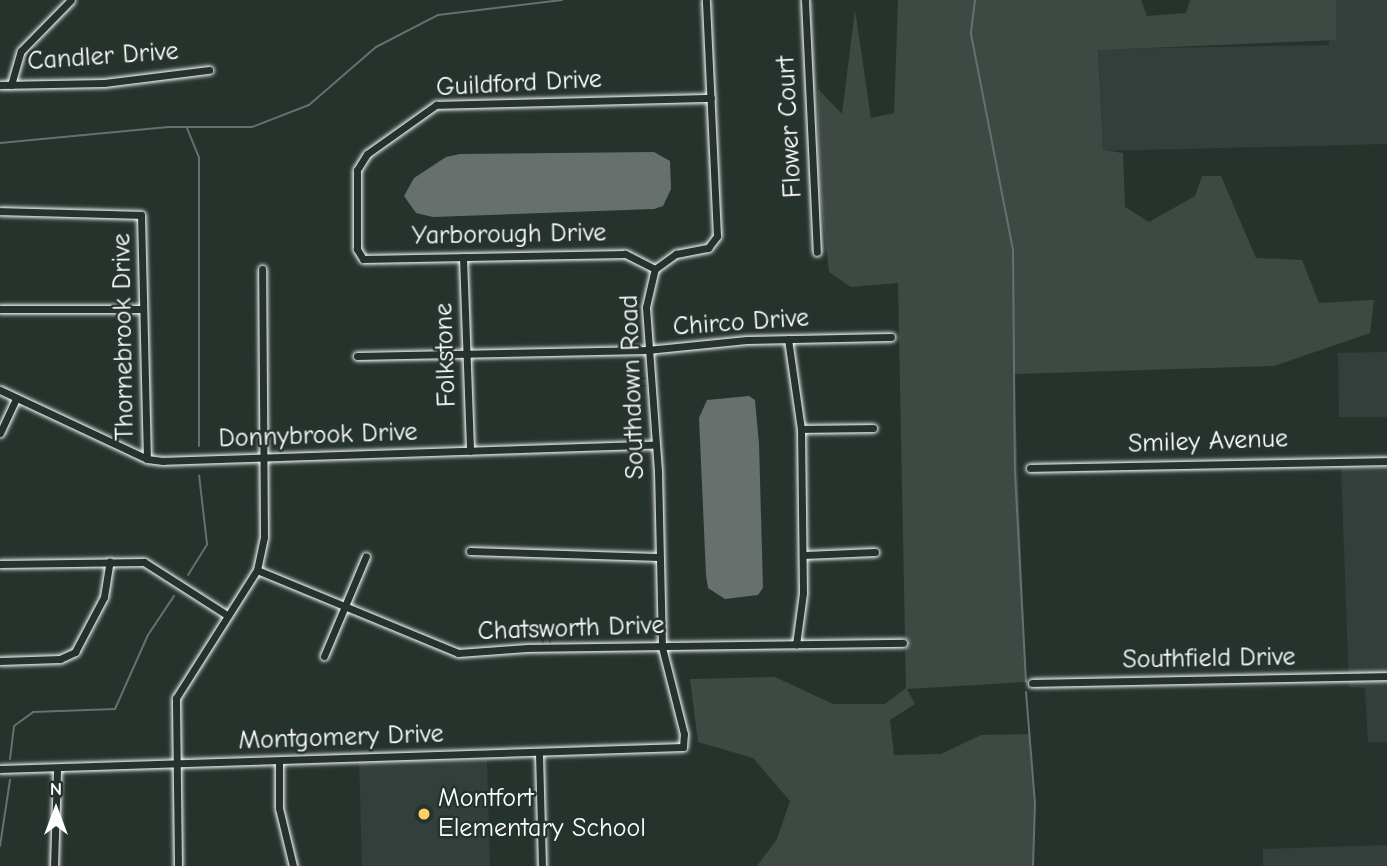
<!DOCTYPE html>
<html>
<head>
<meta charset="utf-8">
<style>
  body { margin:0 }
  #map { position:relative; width:1387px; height:866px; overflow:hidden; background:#26332d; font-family:"Comic Neue",sans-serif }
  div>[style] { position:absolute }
  .built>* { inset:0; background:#333f3a }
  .green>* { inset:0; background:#3e4944 }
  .water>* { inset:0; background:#67706c }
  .stream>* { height:2px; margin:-1px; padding:0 1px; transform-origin:1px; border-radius:1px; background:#67706c }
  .roads { filter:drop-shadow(0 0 2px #fff) drop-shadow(0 0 2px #fff) }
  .street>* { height:7px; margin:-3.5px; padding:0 3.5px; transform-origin:3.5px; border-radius:3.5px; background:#26332d }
  .dots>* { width:19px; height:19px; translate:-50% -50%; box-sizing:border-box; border:4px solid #26332d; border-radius:50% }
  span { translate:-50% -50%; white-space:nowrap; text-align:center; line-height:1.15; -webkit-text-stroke:5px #26332d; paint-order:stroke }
  .street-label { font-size:26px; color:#fff }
  .poi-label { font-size:26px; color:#fff }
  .left { translate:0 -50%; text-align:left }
  .north { position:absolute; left:21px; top:775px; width:70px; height:70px; -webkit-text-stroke:5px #26332d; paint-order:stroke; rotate:0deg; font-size:19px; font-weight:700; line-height:28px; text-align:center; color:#fff }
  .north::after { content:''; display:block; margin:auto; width:24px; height:32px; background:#fff; clip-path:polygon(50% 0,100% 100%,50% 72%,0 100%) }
</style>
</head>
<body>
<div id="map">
  <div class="built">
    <div style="clip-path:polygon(1328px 0,1387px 0,1387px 144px,1103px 151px,1098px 49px,1329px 45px)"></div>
    <div style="clip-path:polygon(1387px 352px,1387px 417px,1339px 417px,1338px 353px)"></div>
    <div style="clip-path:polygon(1341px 467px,1387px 467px,1387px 742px,1368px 742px,1365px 688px,1349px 687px)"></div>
    <div style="clip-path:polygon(487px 760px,490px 866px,362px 866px,359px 762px)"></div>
    <div style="clip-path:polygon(1387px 845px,1387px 866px,1263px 866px,1263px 849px)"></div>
  </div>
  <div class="green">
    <div style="clip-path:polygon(898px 0,1141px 0,1147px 16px,1186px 13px,1190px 0,1336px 0,1336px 40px,1098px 50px,1103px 150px,1123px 153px,1125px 207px,1149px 222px,1195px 196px,1202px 176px,1221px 176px,1256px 258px,1302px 260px,1319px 303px,1374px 300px,1370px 333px,1274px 366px,1014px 374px,1026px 682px,907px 689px,915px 704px,890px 720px,894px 755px,941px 754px,981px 735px,1029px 734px,1035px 803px,1033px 866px,757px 866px,777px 839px,790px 801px,753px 758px,698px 742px,690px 679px,775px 677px,833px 704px,885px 704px,906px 688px,898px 283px,851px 287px,829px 272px,818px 176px,818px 89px,842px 114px,855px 10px,871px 118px,894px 113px)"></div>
  </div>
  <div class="water">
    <div style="clip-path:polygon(654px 152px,670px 161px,671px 189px,663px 206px,654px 209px,433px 217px,416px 213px,404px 196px,414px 178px,446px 157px,460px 154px)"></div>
    <div style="clip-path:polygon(749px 396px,755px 400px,759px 444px,763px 588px,758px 595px,725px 599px,708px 588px,706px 575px,699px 418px,707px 400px)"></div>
  </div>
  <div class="stream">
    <div style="left:975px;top:0;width:34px;rotate:97deg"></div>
    <div style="left:971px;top:34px;width:221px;rotate:79deg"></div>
    <div style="left:1013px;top:251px;width:221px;rotate:89.5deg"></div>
    <div style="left:1015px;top:472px;width:210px;rotate:87deg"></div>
    <div style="left:187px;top:128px;width:31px;rotate:68deg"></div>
    <div style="left:199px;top:157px;width:289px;rotate:90deg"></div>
    <div style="left:0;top:143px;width:169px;rotate:-5.4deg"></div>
    <div style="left:168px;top:127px;width:84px"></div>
    <div style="left:252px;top:127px;width:61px;rotate:-21.1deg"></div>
    <div style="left:309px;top:105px;width:89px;rotate:-40.9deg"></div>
    <div style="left:376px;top:47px;width:70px;rotate:-27.3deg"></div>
    <div style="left:438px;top:15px;width:125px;rotate:-6.9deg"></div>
    <div style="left:188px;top:575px;width:36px;rotate:-58deg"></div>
    <div style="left:207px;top:544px;width:69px;rotate:-96.6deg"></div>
    <div style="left:1026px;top:692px;width:111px;rotate:85.4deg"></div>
    <div style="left:1035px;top:803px;width:63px;rotate:91.8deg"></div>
    <div style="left:10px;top:759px;width:33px;rotate:-83deg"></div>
    <div style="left:14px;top:726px;width:24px;rotate:-36deg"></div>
    <div style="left:33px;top:712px;width:82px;rotate:-2.1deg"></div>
    <div style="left:115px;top:709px;width:81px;rotate:-66deg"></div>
    <div style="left:148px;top:635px;width:47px;rotate:-56.3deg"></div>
    <div style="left:0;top:846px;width:67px;rotate:-81.4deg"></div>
  </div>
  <div class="roads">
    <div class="street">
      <div style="left:805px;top:0;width:252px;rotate:87.3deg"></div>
      <div style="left:0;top:85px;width:104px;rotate:-1.1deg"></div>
      <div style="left:104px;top:83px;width:106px;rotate:-7.1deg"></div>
      <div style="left:11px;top:85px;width:35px;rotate:-74deg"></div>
      <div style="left:21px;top:51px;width:71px;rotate:-45.6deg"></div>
      <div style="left:0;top:211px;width:141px;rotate:1.6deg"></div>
      <div style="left:141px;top:215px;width:244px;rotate:88.6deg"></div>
      <div style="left:463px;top:257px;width:194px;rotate:87.9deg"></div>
      <div style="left:655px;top:269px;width:34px;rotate:-153deg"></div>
      <div style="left:625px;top:254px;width:262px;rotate:178.9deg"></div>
      <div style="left:363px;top:259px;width:12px;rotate:-121deg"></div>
      <div style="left:357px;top:249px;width:79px;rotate:-90deg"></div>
      <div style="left:357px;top:170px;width:19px;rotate:-58deg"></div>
      <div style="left:367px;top:154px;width:85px;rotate:-35.4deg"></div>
      <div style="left:436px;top:105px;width:275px;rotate:-1.5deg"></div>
      <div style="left:0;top:309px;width:143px"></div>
      <div style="left:788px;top:339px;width:91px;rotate:81.8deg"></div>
      <div style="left:801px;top:429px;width:164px;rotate:89.3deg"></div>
      <div style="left:803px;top:593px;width:52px;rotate:97.7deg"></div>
      <div style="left:357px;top:356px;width:290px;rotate:-1.2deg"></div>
      <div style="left:647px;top:350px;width:100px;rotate:-5.7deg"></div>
      <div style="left:747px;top:340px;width:144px;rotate:-1.2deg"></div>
      <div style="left:0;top:390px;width:162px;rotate:25.1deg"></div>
      <div style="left:147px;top:459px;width:16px;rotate:7deg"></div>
      <div style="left:163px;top:461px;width:491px;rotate:-1.9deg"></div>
      <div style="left:801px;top:429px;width:72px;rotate:-0.8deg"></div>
      <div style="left:0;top:433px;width:38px;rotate:-65deg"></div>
      <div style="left:1030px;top:468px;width:357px;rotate:-1.1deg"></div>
      <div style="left:470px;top:551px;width:188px;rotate:1.8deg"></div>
      <div style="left:804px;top:555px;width:71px;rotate:-2.4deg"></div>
      <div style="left:0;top:564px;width:144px;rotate:-0.8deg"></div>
      <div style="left:144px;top:562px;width:98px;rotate:32.6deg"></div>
      <div style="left:257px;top:570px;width:217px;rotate:22.4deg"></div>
      <div style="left:458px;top:653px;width:69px;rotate:-4.1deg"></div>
      <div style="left:527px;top:648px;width:376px;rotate:-0.8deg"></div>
      <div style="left:324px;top:656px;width:108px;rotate:-67.2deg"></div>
      <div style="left:0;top:661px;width:60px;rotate:-1.9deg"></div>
      <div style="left:60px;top:659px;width:17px;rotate:-25deg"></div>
      <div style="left:75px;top:652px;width:62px;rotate:-62.2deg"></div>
      <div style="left:104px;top:597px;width:36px;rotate:-81deg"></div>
      <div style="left:1032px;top:683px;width:355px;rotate:-1.1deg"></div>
      <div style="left:539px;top:753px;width:113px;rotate:88.5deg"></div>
      <div style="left:279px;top:761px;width:47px;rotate:90deg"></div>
      <div style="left:279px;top:808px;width:60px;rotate:76.4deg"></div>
      <div style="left:0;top:769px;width:683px;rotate:-1.84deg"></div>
      <div style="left:683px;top:747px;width:13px;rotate:-86deg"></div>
      <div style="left:684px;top:734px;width:90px;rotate:-104.2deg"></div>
      <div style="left:662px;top:647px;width:176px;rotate:-91.3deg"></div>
      <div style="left:658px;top:471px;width:164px;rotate:-94.2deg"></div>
      <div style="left:646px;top:307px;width:39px;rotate:-77deg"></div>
      <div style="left:655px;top:269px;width:26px;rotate:-36deg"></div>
      <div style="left:676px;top:254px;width:33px;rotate:-11deg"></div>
      <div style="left:708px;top:248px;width:15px;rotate:-53deg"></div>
      <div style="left:717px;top:236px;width:236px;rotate:-92.7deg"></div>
      <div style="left:54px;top:866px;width:98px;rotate:-88.2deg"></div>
      <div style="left:178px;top:866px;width:168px;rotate:-90.7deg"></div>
      <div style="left:176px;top:698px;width:151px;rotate:-57.7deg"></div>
      <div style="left:257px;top:570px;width:34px;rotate:-78deg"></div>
      <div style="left:264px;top:537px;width:268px;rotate:-90.4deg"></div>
    </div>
  </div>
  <div class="dots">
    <div style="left:424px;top:814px;background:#ffd166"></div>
  </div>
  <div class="street-label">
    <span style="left:103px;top:57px;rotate:-4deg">Candler Drive</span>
    <span style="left:519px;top:84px;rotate:-3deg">Guildford Drive</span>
    <span style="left:790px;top:127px;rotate:-93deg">Flower Court</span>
    <span style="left:509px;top:235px;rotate:-1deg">Yarborough Drive</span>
    <span style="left:741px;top:323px;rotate:-4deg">Chirco Drive</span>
    <span style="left:124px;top:337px;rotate:-91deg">Thornebrook Drive</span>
    <span style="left:446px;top:355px;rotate:-92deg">Folkstone</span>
    <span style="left:633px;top:387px;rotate:-92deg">Southdown Road</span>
    <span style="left:318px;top:436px;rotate:-2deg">Donnybrook Drive</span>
    <span style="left:1208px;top:442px;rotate:-2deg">Smiley Avenue</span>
    <span style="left:571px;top:629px;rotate:-2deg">Chatsworth Drive</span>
    <span style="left:1209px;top:659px;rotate:-1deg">Southfield Drive</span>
    <span style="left:341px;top:738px;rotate:-2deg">Montgomery Drive</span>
  </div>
  <div class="poi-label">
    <span class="left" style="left:438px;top:814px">Montfort<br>Elementary School</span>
  </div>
  <div class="north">N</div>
</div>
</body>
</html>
